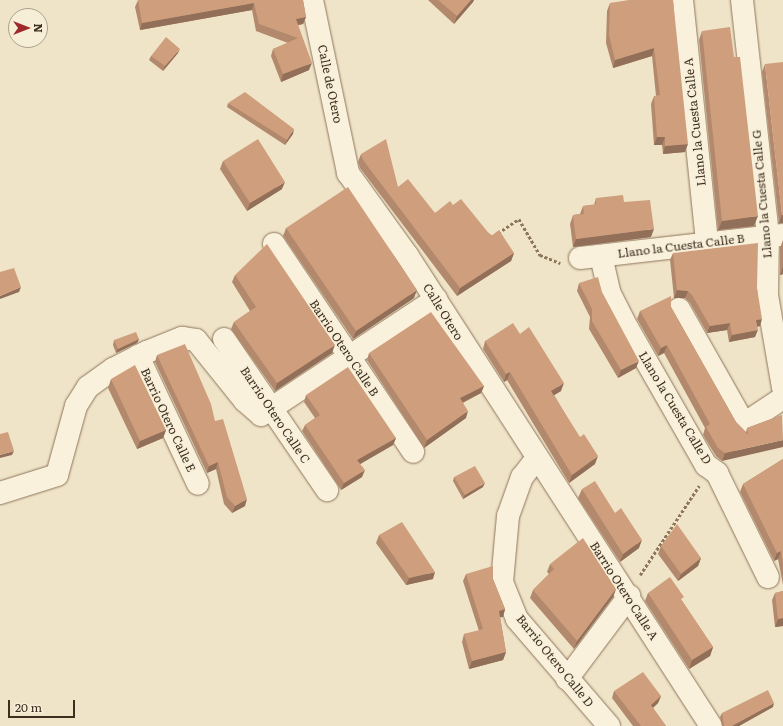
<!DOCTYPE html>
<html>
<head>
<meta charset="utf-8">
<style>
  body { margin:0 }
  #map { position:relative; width:783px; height:726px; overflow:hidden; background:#f0e4c8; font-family:Literata,serif }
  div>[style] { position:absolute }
  .path>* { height:2.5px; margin-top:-1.25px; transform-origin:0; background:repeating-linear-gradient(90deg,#8d765c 0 3px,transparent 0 5px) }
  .roads { filter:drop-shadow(0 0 1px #8d765c) drop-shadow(0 0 1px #8d765c) }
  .minor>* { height:22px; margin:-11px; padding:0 11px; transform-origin:11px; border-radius:11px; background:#faf1dc }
  .wall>* { inset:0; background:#b2896c }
  .shaded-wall>* { inset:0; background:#916f58 }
  .building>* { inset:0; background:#cf9f7d }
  span { translate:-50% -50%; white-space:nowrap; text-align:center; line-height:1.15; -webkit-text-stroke:3px #f7eed8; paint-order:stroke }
  .street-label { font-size:12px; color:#3d2e20 }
  .north { position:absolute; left:8px; top:8px; width:40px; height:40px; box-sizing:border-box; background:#f7eed8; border:1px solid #ada18e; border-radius:50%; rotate:90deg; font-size:11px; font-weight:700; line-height:16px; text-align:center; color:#3d2e20 }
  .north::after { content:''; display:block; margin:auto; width:14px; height:18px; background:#9e2a2b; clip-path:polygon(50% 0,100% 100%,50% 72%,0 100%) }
  .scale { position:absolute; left:8px; top:700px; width:67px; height:18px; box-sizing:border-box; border:2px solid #3d2e20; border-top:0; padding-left:5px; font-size:12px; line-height:14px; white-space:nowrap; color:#3d2e20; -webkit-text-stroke:3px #f7eed8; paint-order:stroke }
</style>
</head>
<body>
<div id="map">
  <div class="path">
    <div style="left:498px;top:233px;width:25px;rotate:-34deg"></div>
    <div style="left:519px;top:219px;width:42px;rotate:59.7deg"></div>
    <div style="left:540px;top:255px;width:22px;rotate:22deg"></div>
    <div style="left:640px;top:575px;width:107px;rotate:-56.5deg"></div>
  </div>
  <div class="roads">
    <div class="minor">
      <div style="left:312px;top:0;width:177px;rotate:78.2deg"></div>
      <div style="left:348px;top:173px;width:101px;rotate:54.3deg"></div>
      <div style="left:407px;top:255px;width:561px;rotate:57.16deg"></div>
      <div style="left:682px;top:0;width:244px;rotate:84.1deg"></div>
      <div style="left:742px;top:0;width:237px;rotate:83.7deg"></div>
      <div style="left:768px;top:236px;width:59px;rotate:91deg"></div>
      <div style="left:767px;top:295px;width:94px;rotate:80.2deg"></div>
      <div style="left:274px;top:244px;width:250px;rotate:56.2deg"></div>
      <div style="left:601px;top:256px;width:39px;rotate:77deg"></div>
      <div style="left:610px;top:294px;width:39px;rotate:63deg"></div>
      <div style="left:628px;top:329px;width:157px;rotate:60.2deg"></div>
      <div style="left:706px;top:465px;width:14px;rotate:36deg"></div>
      <div style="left:717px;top:473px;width:116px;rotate:63.9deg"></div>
      <div style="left:580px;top:258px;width:204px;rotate:-6.5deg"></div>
      <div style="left:679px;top:309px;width:132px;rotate:60.5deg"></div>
      <div style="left:744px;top:424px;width:47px;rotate:-33.7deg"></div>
      <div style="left:224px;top:339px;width:183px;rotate:55.7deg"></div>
      <div style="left:138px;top:356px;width:141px;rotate:64.9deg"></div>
      <div style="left:537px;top:458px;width:24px;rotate:128deg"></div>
      <div style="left:522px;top:477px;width:41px;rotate:109.7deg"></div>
      <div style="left:508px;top:516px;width:66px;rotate:95.2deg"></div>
      <div style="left:502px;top:582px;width:40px;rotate:68deg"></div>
      <div style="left:517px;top:619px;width:141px;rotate:49.3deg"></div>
      <div style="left:0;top:493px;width:60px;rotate:-17.5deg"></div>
      <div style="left:57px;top:475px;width:72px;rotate:-74.6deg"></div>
      <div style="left:76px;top:406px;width:22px;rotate:-58deg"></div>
      <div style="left:88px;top:387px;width:31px;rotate:-36deg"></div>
      <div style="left:113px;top:369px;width:38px;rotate:-27deg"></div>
      <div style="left:147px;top:352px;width:38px;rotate:-22deg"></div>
      <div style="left:182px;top:338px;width:14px;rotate:8deg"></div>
      <div style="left:196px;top:340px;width:78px;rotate:51.2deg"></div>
      <div style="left:245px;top:401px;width:21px;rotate:41deg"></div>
      <div style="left:261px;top:415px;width:210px;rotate:-33.5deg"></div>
      <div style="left:567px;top:679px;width:104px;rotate:-53.2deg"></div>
    </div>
  </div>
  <div class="wall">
    <div style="clip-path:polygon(138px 0,303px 0,306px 17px,303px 24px,298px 25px,309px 70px,281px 82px,271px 56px,273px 49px,288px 43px,256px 31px,252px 10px,140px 30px,135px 7px)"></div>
    <div style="clip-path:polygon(428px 0,474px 0,473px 2px,454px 24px)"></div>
    <div style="clip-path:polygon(673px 0,685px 152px,663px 154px,662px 145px,654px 145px,651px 104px,654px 96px,656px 96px,652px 56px,613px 68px,606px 43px,607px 11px,610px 3px)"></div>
    <div style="clip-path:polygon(702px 31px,754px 226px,718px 230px,699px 40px)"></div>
    <div style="clip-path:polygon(178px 53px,163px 71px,149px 60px,151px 56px)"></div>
    <div style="clip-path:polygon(765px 64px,783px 223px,779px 223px,762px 72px)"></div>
    <div style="clip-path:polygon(228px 103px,293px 134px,285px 145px,227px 107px)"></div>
    <div style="clip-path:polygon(361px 154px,398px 187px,435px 213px,453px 205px,514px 253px,511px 261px,457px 296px,360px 168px,358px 162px)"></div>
    <div style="clip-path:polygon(223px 161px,282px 189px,247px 211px,220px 169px)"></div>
    <div style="clip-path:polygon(596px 198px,624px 202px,651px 237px,573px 247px,570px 224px,573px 215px,580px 214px,583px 206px,594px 205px)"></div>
    <div style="clip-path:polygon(286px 228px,414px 298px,353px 339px,283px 236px)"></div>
    <div style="clip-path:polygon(783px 240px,783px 274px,780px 275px,780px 248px)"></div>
    <div style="clip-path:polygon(673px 253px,757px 288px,760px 326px,757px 327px,755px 337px,729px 342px,727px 330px,707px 333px,690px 303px,685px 298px,674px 298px,670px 260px)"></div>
    <div style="clip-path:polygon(235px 275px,332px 353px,275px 391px,231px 329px,234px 322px,250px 311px,232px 282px)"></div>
    <div style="clip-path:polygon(579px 283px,636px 368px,618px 378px,589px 329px,590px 317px,577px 291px)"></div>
    <div style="clip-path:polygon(671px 307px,736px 422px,746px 432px,747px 428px,782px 415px,722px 461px,716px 456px,703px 435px,705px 428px,664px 353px,658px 356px,637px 319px,640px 311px)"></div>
    <div style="clip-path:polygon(520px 334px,561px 391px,554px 395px,595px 464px,569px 483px,507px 380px,504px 382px,483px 349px,485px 341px)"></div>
    <div style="clip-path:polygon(139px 339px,137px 343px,116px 353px,113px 345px,114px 340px)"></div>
    <div style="clip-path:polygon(369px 353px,484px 386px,481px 393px,463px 403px,466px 418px,424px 448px,367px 360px)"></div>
    <div style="clip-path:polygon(157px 355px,215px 421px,245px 506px,232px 513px,224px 504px,216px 469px,207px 473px,155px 362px)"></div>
    <div style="clip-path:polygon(111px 379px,166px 430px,163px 438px,137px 449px,108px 388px)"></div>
    <div style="clip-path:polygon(306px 395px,396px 438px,393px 445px,360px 464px,362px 477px,341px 490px,302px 431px,305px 425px,315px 418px,304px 402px)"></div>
    <div style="clip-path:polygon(783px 459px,783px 585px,778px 559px,774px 561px,740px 492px,743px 484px)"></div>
    <div style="clip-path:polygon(454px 477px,483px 487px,463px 499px,453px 481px)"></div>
    <div style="clip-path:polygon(582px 489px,615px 513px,639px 548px,620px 562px,578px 498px)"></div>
    <div style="clip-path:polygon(379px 535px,433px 579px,406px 585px,376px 543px)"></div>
    <div style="clip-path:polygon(661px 546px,701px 558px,698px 566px,678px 581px,658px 554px)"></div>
    <div style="clip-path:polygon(550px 564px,616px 589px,613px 597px,574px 649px,530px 598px,533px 590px,549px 574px,547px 572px)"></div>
    <div style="clip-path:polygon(466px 574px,493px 579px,505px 609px,503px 617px,500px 617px,506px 652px,503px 660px,469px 669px,462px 642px,464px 634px,479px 631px,463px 581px)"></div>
    <div style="clip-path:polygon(783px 591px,783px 627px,783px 626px,775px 627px,772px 600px,775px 593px)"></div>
    <div style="clip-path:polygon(648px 593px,682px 601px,713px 647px,710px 656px,689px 669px,645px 601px)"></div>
    <div style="clip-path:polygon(614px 691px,661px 696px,658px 703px,653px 708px,666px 726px,633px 726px,612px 698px)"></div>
    <div style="clip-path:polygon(773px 707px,739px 726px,722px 726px,720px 717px,722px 713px)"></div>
  </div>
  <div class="shaded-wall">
    <div style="clip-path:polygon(471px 0,474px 0,473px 2px,454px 24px,457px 16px)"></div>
    <div style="clip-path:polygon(254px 3px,252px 10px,140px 30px,142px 23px)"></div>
    <div style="clip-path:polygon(306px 17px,303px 24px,293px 26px,296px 19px)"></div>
    <div style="clip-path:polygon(654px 48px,652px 56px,613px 68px,615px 60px)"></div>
    <div style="clip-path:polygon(180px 49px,178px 53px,163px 71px,165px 66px)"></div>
    <div style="clip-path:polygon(312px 63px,309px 70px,281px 82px,283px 74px)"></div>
    <div style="clip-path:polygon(294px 129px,293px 134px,285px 145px,287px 140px)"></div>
    <div style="clip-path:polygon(657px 137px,665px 137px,662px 145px,654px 145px)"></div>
    <div style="clip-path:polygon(688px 144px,685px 152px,663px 154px,665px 146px)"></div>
    <div style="clip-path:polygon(285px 182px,282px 189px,247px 211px,250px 203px)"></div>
    <div style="clip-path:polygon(782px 215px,783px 215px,783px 223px,779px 223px)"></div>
    <div style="clip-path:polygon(758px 216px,754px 226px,718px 230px,722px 221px)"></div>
    <div style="clip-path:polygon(654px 229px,651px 237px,573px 247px,576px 239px)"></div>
    <div style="clip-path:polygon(514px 253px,511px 261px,457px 296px,460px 288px)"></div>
    <div style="clip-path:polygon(783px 267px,783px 274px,780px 275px)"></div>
    <div style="clip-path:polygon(21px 287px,19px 292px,0 299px,0 296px)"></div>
    <div style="clip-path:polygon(417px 290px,414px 298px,353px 339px,356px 331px)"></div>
    <div style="clip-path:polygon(677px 290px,688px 291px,685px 298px,674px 298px)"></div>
    <div style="clip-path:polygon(762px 319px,760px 326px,753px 327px,756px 320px)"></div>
    <div style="clip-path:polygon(730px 323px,727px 330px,707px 333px,710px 326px)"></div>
    <div style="clip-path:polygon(758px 330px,755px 337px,729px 342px,732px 335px)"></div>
    <div style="clip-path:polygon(139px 339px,137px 343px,116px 353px,118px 349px)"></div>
    <div style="clip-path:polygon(335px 345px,332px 353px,275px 391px,277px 383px)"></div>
    <div style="clip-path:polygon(667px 345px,664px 353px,658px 356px,661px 348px)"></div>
    <div style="clip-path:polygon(639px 361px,636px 368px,618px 378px,621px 370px)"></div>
    <div style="clip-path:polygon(510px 372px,507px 380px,504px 382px,506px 374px)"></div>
    <div style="clip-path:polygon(564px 383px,561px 391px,548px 399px,551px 391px)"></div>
    <div style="clip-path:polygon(484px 386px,481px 393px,457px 405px,460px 398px)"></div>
    <div style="clip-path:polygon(468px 411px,466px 418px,424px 448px,427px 440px)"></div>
    <div style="clip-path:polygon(166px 430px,163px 438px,137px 449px,140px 441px)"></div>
    <div style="clip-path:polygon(396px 438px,393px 445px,355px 467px,357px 460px)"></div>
    <div style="clip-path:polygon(783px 440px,783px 447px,722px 461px,725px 453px)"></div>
    <div style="clip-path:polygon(14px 451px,12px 455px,0 458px,0 455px)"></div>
    <div style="clip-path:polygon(598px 456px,595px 464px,569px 483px,572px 475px)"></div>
    <div style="clip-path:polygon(218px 462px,216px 469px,207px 473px,209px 466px)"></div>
    <div style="clip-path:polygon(365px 470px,362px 477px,341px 490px,344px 483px)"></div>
    <div style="clip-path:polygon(485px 483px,483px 487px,463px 499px,465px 495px)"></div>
    <div style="clip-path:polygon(247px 499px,245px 506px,232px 513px,235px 506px)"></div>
    <div style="clip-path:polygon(642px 540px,639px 548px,620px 562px,623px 554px)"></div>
    <div style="clip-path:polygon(781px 551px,778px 559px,774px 561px,777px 553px)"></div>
    <div style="clip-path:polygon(701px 558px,698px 566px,678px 581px,681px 574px)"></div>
    <div style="clip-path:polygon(435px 572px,433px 579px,406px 585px,409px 578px)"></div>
    <div style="clip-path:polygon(616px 589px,613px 597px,574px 649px,577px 641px)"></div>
    <div style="clip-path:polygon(505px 609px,503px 617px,496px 618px,499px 611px)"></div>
    <div style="clip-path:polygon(783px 618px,783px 626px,775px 627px,778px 619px)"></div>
    <div style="clip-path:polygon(713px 647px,710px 656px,689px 669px,692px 660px)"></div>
    <div style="clip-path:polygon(506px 652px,503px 660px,469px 669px,472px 661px)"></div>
    <div style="clip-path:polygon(661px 696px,658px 703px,648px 712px,651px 705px)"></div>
    <div style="clip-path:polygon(774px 703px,773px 707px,739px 726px,732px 726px)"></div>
  </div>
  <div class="building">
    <div style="clip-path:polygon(138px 0,303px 0,306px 17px,296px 19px,312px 63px,283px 74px,273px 49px,298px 38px,259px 24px,254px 3px,142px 23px)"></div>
    <div style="clip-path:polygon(438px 0,471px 0,457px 16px)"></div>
    <div style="clip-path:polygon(629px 0,673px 0,688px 144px,665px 146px,665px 137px,657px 137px,654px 96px,660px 95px,654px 48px,615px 60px,609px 35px,610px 3px)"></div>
    <div style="clip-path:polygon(730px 27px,734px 57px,740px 57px,758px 216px,722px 221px,702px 31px)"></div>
    <div style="clip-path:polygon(166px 37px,180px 49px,165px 66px,151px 56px)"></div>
    <div style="clip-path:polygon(783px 62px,783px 215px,782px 215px,765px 64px)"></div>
    <div style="clip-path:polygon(245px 92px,294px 129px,287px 140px,228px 103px)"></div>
    <div style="clip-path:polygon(258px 139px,285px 182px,250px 203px,223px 161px)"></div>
    <div style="clip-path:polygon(386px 139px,398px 187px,408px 179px,435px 213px,450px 201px,453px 205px,461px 199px,491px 236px,499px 230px,514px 253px,460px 288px,363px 160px,361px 154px)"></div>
    <div style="clip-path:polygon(348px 187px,417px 290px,356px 331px,286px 228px)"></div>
    <div style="clip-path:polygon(623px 195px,624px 202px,650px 200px,654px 229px,576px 239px,573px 215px,584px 214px,583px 206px,596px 204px,596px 198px)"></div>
    <div style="clip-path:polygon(758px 243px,757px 288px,762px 319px,756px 320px,758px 330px,732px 335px,730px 323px,710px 326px,692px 295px,688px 291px,677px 290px,673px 253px)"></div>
    <div style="clip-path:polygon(267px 244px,335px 345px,277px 383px,234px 322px,256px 307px,235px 275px)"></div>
    <div style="clip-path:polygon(14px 268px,21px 287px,0 296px,0 272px)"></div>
    <div style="clip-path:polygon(598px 277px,602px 292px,639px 361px,621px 370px,592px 321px,592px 309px,579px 283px)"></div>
    <div style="clip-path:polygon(671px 296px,671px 307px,736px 422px,748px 435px,747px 428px,782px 415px,783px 440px,725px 453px,718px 448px,706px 427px,710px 424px,667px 345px,661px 348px,640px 311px)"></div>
    <div style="clip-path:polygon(431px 312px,484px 386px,460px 398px,468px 411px,427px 440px,369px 353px)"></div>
    <div style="clip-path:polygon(513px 323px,520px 334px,529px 327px,564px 383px,551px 391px,580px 437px,584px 434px,598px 456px,572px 475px,510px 372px,506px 374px,485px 341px)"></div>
    <div style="clip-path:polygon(136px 332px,139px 339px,118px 349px,114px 340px)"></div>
    <div style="clip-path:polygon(185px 344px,211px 404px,215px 421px,223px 419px,247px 499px,235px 506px,227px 497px,218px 462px,209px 466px,157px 355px)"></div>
    <div style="clip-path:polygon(135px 365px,166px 430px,140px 441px,111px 379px)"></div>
    <div style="clip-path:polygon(348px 367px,396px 438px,357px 460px,365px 470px,344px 483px,305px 425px,320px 415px,306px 395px)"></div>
    <div style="clip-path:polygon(8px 432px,14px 451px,0 455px,0 434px)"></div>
    <div style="clip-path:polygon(783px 459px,783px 563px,781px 551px,777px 553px,743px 484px)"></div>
    <div style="clip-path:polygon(475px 466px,485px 483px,465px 495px,454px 477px)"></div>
    <div style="clip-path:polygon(595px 481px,615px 513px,621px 508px,642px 540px,623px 554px,582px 489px)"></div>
    <div style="clip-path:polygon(402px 522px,435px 572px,409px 578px,379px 535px)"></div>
    <div style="clip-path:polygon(677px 524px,701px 558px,681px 574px,661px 546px)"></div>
    <div style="clip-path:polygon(583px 538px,616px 589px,577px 641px,533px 590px,554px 569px,550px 564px)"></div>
    <div style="clip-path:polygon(493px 566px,493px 579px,505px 609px,499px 611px,506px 652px,472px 661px,464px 634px,483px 629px,466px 574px)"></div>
    <div style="clip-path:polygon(670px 577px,684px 597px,681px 599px,713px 647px,692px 660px,648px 593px)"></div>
    <div style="clip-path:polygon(783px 591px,783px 618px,778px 619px,775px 593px)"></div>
    <div style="clip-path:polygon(643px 672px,661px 696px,651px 705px,666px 726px,641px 726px,614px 691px)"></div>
    <div style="clip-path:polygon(768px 690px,774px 703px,732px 726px,724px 726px,722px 713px)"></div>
  </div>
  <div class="street-label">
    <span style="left:330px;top:84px;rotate:78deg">Calle de Otero</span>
    <span style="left:695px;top:122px;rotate:-96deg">Llano la Cuesta Calle A</span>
    <span style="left:762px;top:194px;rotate:-95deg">Llano la Cuesta Calle G</span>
    <span style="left:681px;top:246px;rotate:-7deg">Llano la Cuesta Calle B</span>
    <span style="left:443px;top:312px;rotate:58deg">Calle Otero</span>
    <span style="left:344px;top:348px;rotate:56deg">Barrio Otero Calle B</span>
    <span style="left:675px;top:408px;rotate:59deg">Llano la Cuesta Calle D</span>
    <span style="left:275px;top:415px;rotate:56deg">Barrio Otero Calle C</span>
    <span style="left:168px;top:420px;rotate:65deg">Barrio Otero Calle E</span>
    <span style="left:624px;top:591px;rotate:57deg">Barrio Otero Calle A</span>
    <span style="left:555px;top:661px;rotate:51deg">Barrio Otero Calle D</span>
  </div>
  <div class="north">N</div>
  <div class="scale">20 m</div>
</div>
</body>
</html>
